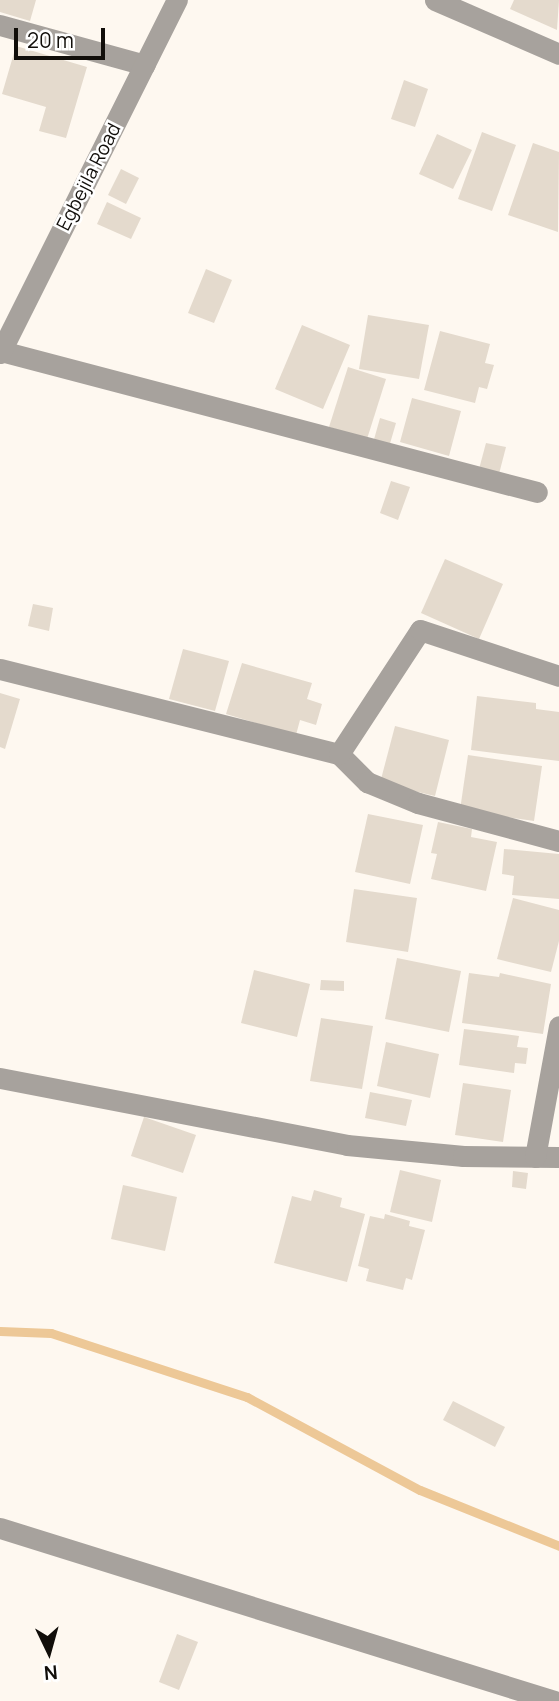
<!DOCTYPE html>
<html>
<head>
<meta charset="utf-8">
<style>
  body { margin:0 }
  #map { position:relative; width:559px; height:1701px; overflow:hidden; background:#fef8f0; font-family:Manrope,sans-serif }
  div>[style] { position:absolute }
  .stream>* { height:9px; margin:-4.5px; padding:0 4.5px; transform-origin:4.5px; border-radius:4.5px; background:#edc897 }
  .building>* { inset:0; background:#e4dacd }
  .minor>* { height:21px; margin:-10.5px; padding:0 10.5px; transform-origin:10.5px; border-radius:10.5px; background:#a7a29d }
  span { translate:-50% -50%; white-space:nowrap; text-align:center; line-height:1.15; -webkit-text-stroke:5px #fff; paint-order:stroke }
  .street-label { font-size:19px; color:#110e0a }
  .north { position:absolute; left:14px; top:1617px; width:70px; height:70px; -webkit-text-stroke:5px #fff; paint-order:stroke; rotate:175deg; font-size:19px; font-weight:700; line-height:28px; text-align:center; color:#110e0a }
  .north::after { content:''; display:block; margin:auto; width:24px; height:32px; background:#110e0a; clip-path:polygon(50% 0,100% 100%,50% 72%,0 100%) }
  .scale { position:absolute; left:14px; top:28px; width:91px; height:32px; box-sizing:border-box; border:4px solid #110e0a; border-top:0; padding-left:9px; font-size:21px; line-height:24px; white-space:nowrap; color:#110e0a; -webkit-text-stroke:5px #fff; paint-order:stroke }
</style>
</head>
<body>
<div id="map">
  <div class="stream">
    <div style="left:0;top:1331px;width:51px;rotate:2.2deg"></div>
    <div style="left:51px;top:1333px;width:206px;rotate:18.1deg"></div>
    <div style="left:247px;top:1397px;width:196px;rotate:28.3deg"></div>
    <div style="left:420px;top:1490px;width:150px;rotate:21.9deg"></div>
  </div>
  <div class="building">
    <div style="clip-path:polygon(0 0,36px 0,30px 21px,0 12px)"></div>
    <div style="clip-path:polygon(514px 0,559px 0,557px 30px,510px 9px)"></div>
    <div style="clip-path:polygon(16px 46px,87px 67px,66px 138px,39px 131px,46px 107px,2px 94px)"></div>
    <div style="clip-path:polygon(404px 80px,428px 89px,415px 127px,391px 119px)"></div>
    <div style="clip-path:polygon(482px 132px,516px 145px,492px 211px,458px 199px)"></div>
    <div style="clip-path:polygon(437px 134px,472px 150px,453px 189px,419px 174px)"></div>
    <div style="clip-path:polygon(533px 143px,559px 152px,558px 232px,508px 215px)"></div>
    <div style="clip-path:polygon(121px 169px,139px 178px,126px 204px,108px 195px)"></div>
    <div style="clip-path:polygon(107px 202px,141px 218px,131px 239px,97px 224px)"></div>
    <div style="clip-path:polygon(206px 269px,232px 280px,214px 323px,188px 313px)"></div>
    <div style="clip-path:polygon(368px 315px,429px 325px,419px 379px,359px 369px)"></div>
    <div style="clip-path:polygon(302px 325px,350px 345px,323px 409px,275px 389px)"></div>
    <div style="clip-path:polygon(440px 331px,490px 344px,485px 363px,494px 365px,487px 389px,479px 387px,475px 403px,424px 390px)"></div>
    <div style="clip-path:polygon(348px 367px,386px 379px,367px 439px,329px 427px)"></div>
    <div style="clip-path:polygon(412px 398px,461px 411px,449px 456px,400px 442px)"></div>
    <div style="clip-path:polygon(380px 418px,396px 423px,389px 447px,373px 443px)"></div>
    <div style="clip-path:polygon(486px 443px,506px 447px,499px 474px,479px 469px)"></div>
    <div style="clip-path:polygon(391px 481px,410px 487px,398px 520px,380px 513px)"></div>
    <div style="clip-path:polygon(445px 559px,503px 584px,479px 639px,421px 613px)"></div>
    <div style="clip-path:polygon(33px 604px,53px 608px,49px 631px,28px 626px)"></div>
    <div style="clip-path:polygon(183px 649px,229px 661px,215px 711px,169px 699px)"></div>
    <div style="clip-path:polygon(242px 663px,312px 683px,307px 699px,322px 704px,316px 725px,300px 720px,296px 735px,226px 714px)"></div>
    <div style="clip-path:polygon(0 693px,20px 699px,5px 749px,0 747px)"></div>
    <div style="clip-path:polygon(477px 696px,536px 703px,536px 709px,559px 712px,559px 761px,471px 750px)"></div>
    <div style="clip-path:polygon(395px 726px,449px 740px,435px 796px,380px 783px)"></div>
    <div style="clip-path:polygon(468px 755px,542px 766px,534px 821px,460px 810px)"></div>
    <div style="clip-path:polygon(368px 814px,423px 825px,410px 884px,355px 872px)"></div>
    <div style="clip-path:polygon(438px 822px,472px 829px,471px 837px,497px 842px,486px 891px,431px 879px,437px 854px,431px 853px)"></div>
    <div style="clip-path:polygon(504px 849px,559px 854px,559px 899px,512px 895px,514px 876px,502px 874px)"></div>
    <div style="clip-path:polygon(354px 889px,417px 898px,408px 952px,346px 942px)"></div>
    <div style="clip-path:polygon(513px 898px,559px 910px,559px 941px,551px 972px,497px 959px)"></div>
    <div style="clip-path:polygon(397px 958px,461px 971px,449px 1032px,385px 1019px)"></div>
    <div style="clip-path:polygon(254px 970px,310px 984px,297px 1037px,241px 1023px)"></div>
    <div style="clip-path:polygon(469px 973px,499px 977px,500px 973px,551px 984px,543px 1034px,462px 1023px)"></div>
    <div style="clip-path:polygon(321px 980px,344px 981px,344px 991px,320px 990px)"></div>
    <div style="clip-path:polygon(321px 1018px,373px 1026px,362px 1089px,310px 1081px)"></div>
    <div style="clip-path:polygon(464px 1029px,519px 1036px,517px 1047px,528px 1048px,526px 1064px,515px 1063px,514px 1073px,459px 1065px)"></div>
    <div style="clip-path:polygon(386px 1042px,439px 1054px,430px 1098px,377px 1086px)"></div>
    <div style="clip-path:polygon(463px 1083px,511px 1090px,503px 1142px,455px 1135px)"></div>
    <div style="clip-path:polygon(370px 1092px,412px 1100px,406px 1126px,365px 1118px)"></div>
    <div style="clip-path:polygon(144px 1117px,196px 1135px,183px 1173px,131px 1156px)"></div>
    <div style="clip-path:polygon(400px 1170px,441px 1180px,432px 1222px,390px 1212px)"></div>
    <div style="clip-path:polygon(513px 1171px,528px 1173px,526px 1189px,512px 1187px)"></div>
    <div style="clip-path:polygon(123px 1185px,177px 1197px,165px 1251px,111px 1239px)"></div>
    <div style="clip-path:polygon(314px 1190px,342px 1198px,340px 1207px,365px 1214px,347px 1282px,274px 1263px,292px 1196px,311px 1201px)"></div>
    <div style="clip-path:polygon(385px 1214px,410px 1221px,409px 1226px,425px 1230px,412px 1280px,406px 1278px,403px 1290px,366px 1281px,369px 1269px,358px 1266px,370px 1216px,384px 1219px)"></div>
    <div style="clip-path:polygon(453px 1401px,505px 1427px,495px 1447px,443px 1420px)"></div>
    <div style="clip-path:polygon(177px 1634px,198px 1642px,179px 1690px,159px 1682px)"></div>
  </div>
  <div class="minor">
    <div style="left:435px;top:0;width:135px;rotate:23.5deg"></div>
    <div style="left:0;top:25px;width:150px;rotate:15.4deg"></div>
    <div style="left:1px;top:351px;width:554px;rotate:14.74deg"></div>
    <div style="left:0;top:353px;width:395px;rotate:-63.4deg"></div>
    <div style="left:0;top:669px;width:349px;rotate:14.1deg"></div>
    <div style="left:339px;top:754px;width:40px;rotate:45deg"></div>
    <div style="left:367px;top:782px;width:55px;rotate:22.4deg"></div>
    <div style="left:418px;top:803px;width:146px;rotate:15.1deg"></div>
    <div style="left:339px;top:754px;width:148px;rotate:-56.8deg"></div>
    <div style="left:420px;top:630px;width:146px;rotate:18.3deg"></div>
    <div style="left:0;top:1078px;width:353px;rotate:10.9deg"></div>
    <div style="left:347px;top:1145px;width:117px;rotate:5.4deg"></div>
    <div style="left:463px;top:1156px;width:96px;rotate:0.6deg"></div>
    <div style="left:535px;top:1157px;width:133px;rotate:-79.6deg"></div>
    <div style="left:0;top:1528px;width:580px;rotate:17.34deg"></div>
  </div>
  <div class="street-label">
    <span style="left:89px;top:177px;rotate:-63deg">Egbejila Road</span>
  </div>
  <div class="north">N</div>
  <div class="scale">20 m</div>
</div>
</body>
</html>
